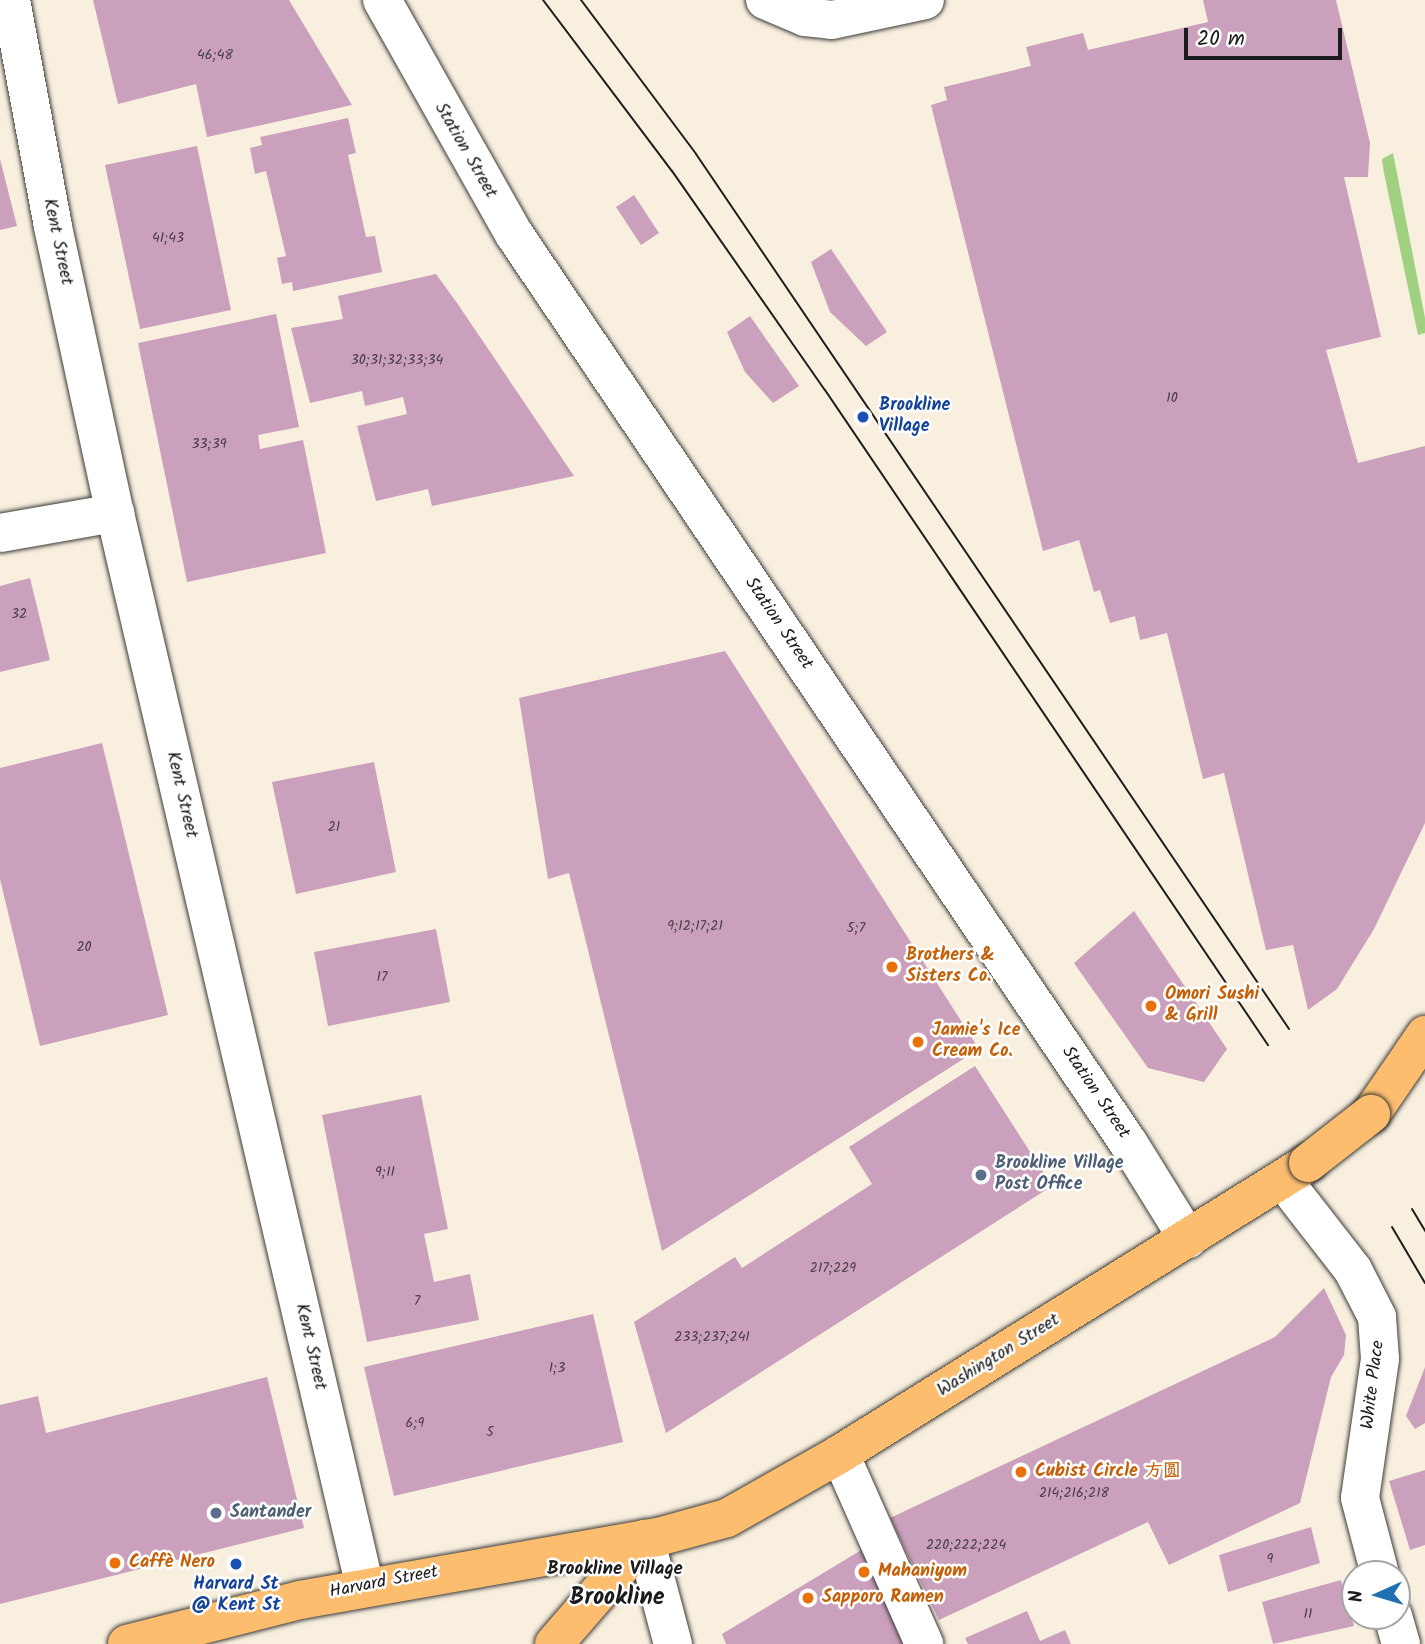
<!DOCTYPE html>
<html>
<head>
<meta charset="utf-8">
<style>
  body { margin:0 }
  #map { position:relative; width:1425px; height:1644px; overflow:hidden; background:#f8efdf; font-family:Kalam,"LXGW WenKai TC",sans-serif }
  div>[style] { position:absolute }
  .green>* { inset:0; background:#9fd180 }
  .building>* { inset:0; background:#cba0bd }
  .roads { filter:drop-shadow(0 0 2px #3d3c39) drop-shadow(0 0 2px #3d3c39) }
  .minor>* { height:38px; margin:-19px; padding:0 19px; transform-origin:19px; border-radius:19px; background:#fff }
  .major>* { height:38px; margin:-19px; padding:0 19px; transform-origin:19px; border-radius:19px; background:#fcbd6f }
  .tram>* { height:2px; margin:-1px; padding:0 1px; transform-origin:1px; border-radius:1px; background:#1c1c1c }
  .bridges { filter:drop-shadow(0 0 2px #3d3c39) drop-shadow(0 0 2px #3d3c39) }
  .major-bridge>* { height:38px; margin:-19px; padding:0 19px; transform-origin:19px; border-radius:19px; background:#fcbd6f }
  .dots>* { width:19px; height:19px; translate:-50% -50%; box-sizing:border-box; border:4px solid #fff; border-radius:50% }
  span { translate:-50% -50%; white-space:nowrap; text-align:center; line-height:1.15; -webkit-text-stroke:5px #fff; paint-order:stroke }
  .number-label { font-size:14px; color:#483d44 }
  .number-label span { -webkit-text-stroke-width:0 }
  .street-label { font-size:18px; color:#1c1c1c }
  .transit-label { font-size:18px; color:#164399; font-weight:700 }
  .left { translate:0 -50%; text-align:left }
  .food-label { font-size:18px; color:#c56008; font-weight:700 }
  .service-label { font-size:18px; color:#4e5e75; font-weight:700 }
  .neighbourhood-label { font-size:19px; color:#1c1c1c; font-weight:700 }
  .district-label { font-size:24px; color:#1c1c1c; font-weight:700 }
  .north { position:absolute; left:1341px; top:1560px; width:70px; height:70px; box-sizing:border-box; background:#fff; border:2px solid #a4a4a4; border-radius:50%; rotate:266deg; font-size:19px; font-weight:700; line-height:28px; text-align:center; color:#1c1c1c }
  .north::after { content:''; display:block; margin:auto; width:24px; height:32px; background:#1f6fb2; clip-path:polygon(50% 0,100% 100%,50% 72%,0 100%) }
  .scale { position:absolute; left:1184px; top:28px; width:158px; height:32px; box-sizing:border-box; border:4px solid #1c1c1c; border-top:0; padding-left:9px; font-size:21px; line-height:24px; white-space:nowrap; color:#1c1c1c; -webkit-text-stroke:5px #fff; paint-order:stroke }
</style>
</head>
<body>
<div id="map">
  <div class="green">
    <div style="clip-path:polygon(1393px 153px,1425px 318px,1425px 333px,1418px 335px,1384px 173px,1382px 159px)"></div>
  </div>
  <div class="building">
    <div style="clip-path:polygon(93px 0,289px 0,352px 105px,207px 137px,196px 84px,118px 104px)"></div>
    <div style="clip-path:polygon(1203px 0,1336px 0,1370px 143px,1368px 177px,1344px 177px,1381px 337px,1326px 350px,1358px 463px,1425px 446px,1425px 823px,1374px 929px,1337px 989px,1308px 1010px,1293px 945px,1266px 950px,1224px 773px,1203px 779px,1167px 633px,1140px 640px,1135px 616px,1110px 623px,1100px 590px,1094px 592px,1079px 540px,1043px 551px,931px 105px,947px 100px,944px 87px,1031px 66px,1026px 47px,1083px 33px,1088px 50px,1208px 22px)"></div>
    <div style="clip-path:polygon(348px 118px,356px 153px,348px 155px,366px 237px,375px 236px,382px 272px,293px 291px,292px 282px,282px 284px,277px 258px,286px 256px,266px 171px,255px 174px,250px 148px,262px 145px,260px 137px)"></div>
    <div style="clip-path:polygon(197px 146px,231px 310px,140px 329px,105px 165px)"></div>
    <div style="clip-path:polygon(0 159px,17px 226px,0 230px)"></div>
    <div style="clip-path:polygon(634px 195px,659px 233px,641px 245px,616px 207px)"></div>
    <div style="clip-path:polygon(831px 249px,887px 332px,866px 346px,830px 312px,811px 262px)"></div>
    <div style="clip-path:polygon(436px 274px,457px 303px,574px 476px,432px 506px,428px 489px,376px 501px,357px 426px,407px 414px,403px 397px,365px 406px,362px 391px,310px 403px,291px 328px,343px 319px,338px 296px)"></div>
    <div style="clip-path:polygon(276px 314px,299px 427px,258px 435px,260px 449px,303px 440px,326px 553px,187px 582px,138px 343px)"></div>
    <div style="clip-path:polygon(750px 316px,799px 386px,773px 403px,745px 372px,727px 332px)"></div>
    <div style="clip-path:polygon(30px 578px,50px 660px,0 672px,0 586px)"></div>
    <div style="clip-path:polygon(725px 651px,979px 1049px,662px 1251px,569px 873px,548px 879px,519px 698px)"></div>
    <div style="clip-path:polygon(102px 743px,168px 1015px,40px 1046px,0 879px,0 768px)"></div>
    <div style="clip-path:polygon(374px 762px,396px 872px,296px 894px,272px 782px)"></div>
    <div style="clip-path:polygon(1134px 911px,1227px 1049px,1204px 1082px,1148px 1068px,1074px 963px)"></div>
    <div style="clip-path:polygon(436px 929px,450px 1002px,328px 1026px,314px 952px)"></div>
    <div style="clip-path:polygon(975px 1066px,1052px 1186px,666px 1433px,634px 1322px,735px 1257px,742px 1268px,872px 1184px,849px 1147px)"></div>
    <div style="clip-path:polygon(421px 1095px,448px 1229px,424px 1234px,434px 1282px,470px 1274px,479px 1320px,367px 1342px,322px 1115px)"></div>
    <div style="clip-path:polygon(1324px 1288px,1346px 1335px,1344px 1355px,1331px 1377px,1300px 1503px,1169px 1565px,1148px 1522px,939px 1620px,890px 1518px,1275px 1337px)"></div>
    <div style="clip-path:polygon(593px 1314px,623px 1442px,394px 1496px,364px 1367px)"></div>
    <div style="clip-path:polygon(1425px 1367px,1425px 1423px,1415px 1429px,1406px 1416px)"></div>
    <div style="clip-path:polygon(267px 1377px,304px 1528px,0 1604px,0 1405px,38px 1396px,46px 1433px)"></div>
    <div style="clip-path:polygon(1425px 1470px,1425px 1545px,1410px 1550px,1389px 1481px)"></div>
    <div style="clip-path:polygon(1311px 1527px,1320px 1563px,1228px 1592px,1219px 1555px)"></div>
    <div style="clip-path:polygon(868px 1546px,911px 1644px,726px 1644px,722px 1634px)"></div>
    <div style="clip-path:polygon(1341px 1580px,1354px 1626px,1273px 1644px,1262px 1602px)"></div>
    <div style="clip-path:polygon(1027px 1611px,1040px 1641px,1065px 1630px,1071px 1644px,968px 1644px,965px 1638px)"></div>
  </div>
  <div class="roads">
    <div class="minor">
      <div style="left:11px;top:0;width:231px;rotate:79.5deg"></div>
      <div style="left:53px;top:227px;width:293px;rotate:77.8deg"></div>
      <div style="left:115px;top:513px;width:1103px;rotate:76.9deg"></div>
      <div style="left:382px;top:0;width:269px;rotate:60.6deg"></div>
      <div style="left:514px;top:234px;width:1098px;rotate:55.95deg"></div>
      <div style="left:1129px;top:1144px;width:112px;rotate:58.2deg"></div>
      <div style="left:765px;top:0;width:43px;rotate:23deg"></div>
      <div style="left:805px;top:17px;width:27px;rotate:6deg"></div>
      <div style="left:832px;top:20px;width:95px;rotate:-12.1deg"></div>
      <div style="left:0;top:533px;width:117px;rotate:-9.9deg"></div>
      <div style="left:1283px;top:1180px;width:114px;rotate:52.1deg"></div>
      <div style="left:1353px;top:1270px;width:53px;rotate:62.9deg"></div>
      <div style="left:1377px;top:1317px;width:42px;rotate:85.9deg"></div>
      <div style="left:1380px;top:1359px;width:140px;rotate:98.2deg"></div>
      <div style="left:1360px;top:1498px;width:79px;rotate:75.3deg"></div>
      <div style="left:840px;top:1454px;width:208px;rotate:66.1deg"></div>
      <div style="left:645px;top:1539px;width:109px;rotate:75.1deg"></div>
      <div style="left:1393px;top:1616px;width:29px;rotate:74deg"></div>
    </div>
    <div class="major">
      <div style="left:1371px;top:1114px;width:96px;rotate:-55.6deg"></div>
      <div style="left:127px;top:1644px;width:179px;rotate:-14.3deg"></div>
      <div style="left:300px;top:1600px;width:364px;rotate:-10deg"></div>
      <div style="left:658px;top:1537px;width:72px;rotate:-15.4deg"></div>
      <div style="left:727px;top:1518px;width:130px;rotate:-29.5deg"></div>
      <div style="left:840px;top:1454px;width:551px;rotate:-31.87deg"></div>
      <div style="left:554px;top:1644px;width:139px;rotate:-49.1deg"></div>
    </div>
  </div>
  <div class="tram">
    <div style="left:543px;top:0;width:214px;rotate:53deg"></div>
    <div style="left:672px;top:171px;width:267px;rotate:55.1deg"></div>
    <div style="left:825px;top:390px;width:791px;rotate:55.93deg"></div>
    <div style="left:581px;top:0;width:192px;rotate:53.2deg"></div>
    <div style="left:696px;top:154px;width:1057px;rotate:55.87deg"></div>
    <div style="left:1412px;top:1209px;width:26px;rotate:59deg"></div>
    <div style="left:1392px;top:1227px;width:65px;rotate:59.5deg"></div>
  </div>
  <div class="bridges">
    <div class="major-bridge">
      <div style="left:1308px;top:1163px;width:80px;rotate:-37.9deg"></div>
    </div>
  </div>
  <div class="dots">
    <div style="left:863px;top:417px;background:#1a4fb4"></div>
    <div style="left:892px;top:967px;background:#e8710a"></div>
    <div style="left:1151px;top:1006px;background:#e8710a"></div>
    <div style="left:918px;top:1042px;background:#e8710a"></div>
    <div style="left:981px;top:1175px;background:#5c6f8a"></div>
    <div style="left:1021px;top:1472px;background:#e8710a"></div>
    <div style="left:216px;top:1513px;background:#5c6f8a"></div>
    <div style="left:115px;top:1563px;background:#e8710a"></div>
    <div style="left:236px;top:1564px;background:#1a4fb4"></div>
    <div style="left:864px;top:1572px;background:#e8710a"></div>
    <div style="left:808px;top:1598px;background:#e8710a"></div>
  </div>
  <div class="number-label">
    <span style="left:215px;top:55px">46;48</span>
    <span style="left:168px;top:238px">41;43</span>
    <span style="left:397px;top:360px">30;31;32;33;34</span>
    <span style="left:1172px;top:398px">10</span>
    <span style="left:209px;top:444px">33;39</span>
    <span style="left:19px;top:614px">32</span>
    <span style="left:334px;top:827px">21</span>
    <span style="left:695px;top:926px">9;12;17;21</span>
    <span style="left:856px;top:928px">5;7</span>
    <span style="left:84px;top:947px">20</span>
    <span style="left:382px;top:977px">17</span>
    <span style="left:385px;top:1172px">9;11</span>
    <span style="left:833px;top:1268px">217;229</span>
    <span style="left:417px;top:1301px">7</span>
    <span style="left:712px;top:1337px">233;237;241</span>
    <span style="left:557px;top:1368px">1;3</span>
    <span style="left:415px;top:1423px">6;9</span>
    <span style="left:490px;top:1432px">5</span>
    <span style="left:1074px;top:1493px">214;216;218</span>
    <span style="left:966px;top:1545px">220;222;224</span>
    <span style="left:1270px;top:1559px">9</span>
    <span style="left:1308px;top:1614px">11</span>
  </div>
  <div class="street-label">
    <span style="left:465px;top:151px;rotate:60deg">Station Street</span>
    <span style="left:57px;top:242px;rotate:78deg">Kent Street</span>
    <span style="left:778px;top:624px;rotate:56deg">Station Street</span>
    <span style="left:181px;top:795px;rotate:77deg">Kent Street</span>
    <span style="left:1095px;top:1093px;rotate:56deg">Station Street</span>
    <span style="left:310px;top:1347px;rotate:77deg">Kent Street</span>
    <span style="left:999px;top:1356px;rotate:-32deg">Washington Street</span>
    <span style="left:1374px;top:1385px;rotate:-83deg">White Place</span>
    <span style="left:384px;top:1583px;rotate:-11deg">Harvard Street</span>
  </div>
  <div class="transit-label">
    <span class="left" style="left:879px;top:417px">Brookline<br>Village</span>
    <span style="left:236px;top:1596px">Harvard St<br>@ Kent St</span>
  </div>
  <div class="food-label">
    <span class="left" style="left:906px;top:967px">Brothers &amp;<br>Sisters Co.</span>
    <span class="left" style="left:1165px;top:1006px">Omori Sushi<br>&amp; Grill</span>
    <span class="left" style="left:932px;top:1042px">Jamie's Ice<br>Cream Co.</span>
    <span class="left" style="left:1035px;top:1472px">Cubist Circle 方圆</span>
    <span class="left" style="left:129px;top:1563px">Caffè Nero</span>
    <span class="left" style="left:878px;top:1572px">Mahaniyom</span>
    <span class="left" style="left:822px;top:1598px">Sapporo Ramen</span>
  </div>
  <div class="service-label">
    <span class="left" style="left:995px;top:1175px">Brookline Village<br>Post Office</span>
    <span class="left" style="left:230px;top:1513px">Santander</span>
  </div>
  <div class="neighbourhood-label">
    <span style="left:615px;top:1570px">Brookline Village</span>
  </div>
  <div class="district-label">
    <span style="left:617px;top:1598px">Brookline</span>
  </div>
  <div class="north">N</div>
  <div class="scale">20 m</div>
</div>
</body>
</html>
